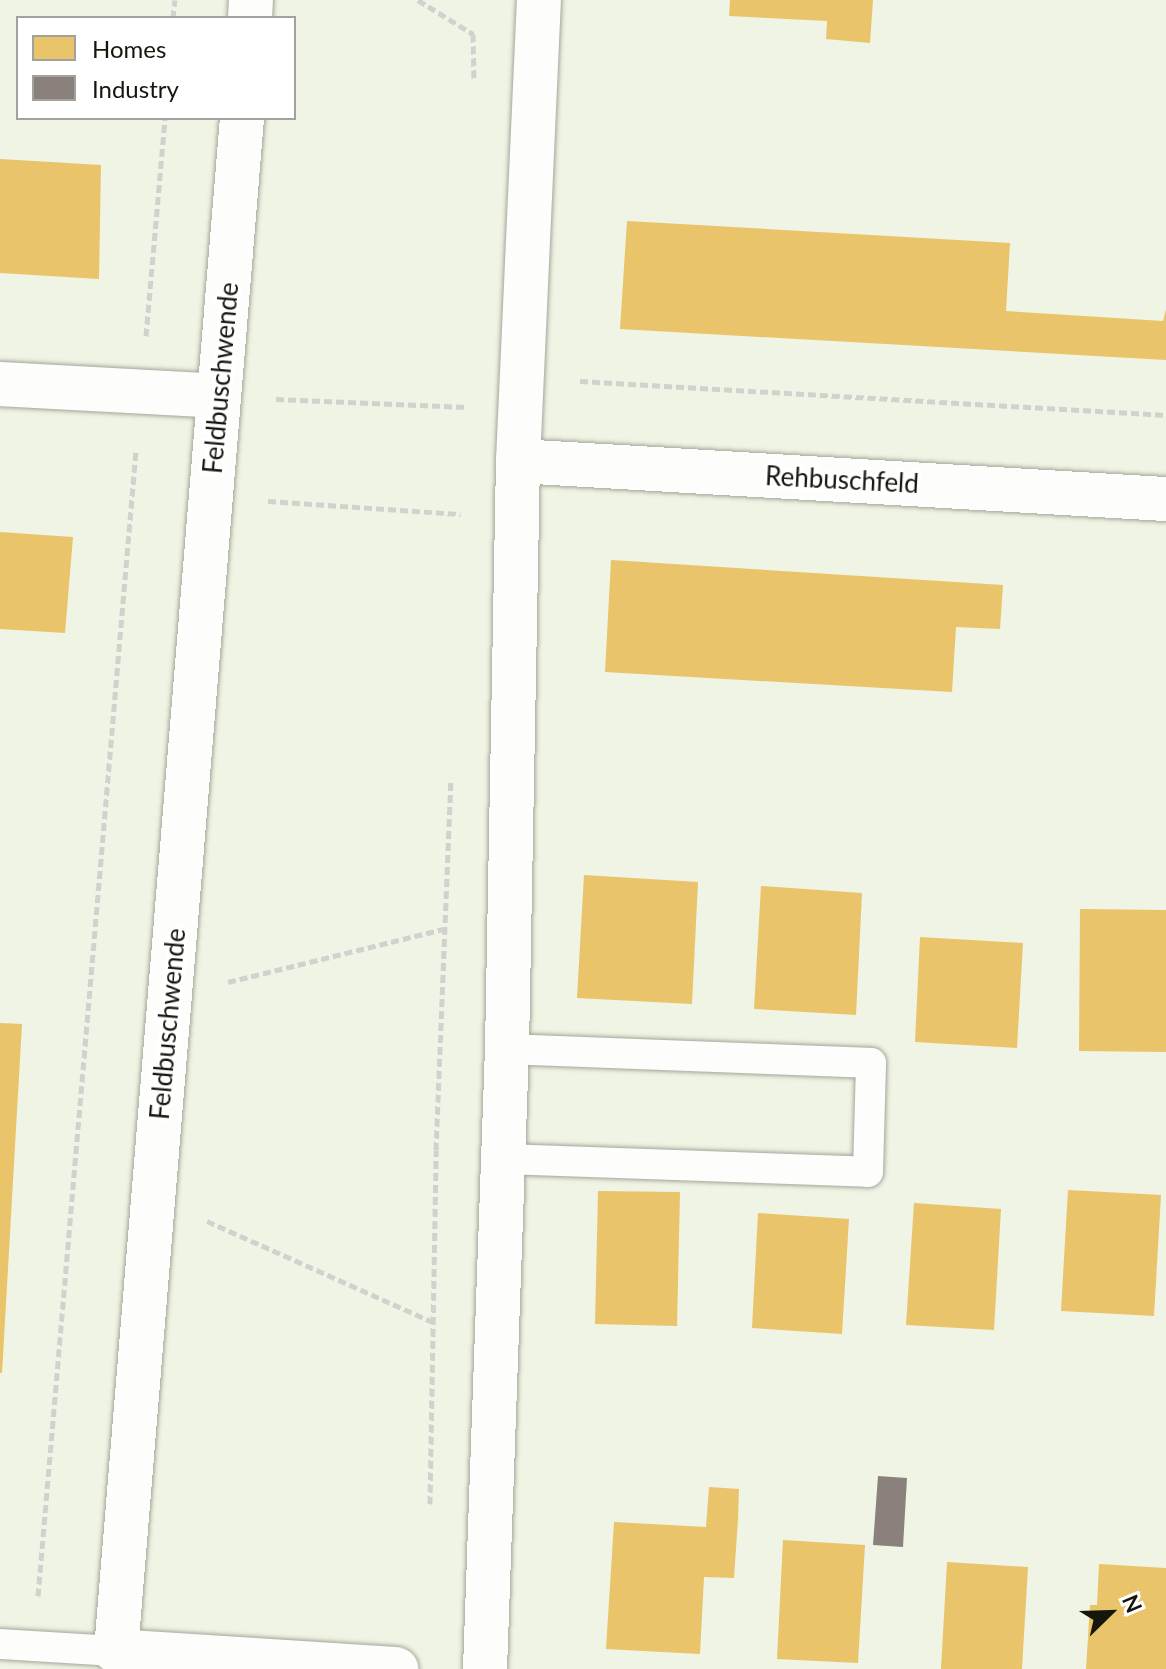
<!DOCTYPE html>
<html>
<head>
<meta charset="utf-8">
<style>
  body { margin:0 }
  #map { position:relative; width:1166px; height:1669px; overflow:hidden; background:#eff4e4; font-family:Lato,sans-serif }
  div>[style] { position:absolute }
  .homes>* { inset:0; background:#e9c46a }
  .industry>* { inset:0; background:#8a817c }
  .path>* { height:5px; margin-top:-2.5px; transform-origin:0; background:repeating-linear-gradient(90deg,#d1d2ce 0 8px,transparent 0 12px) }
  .roads { filter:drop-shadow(0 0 2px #a3a79a) drop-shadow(0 0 2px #a3a79a) }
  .lane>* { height:30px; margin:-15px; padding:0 15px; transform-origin:15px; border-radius:15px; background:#fdfdfb }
  .street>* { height:44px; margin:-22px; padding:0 22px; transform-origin:22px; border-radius:22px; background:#fdfdfb }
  span { translate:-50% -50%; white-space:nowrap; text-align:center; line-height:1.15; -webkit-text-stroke:8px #fff; paint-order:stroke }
  .street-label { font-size:26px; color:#15170d }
  .legend { position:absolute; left:16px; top:16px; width:280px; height:104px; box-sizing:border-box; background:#fff; border:2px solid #a1a29e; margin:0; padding:10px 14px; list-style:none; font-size:24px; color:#15170d }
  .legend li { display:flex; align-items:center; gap:16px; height:40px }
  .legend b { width:40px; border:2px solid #a1a29e }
  .north { position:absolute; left:1070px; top:1573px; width:80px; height:80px; -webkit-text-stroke:6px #fff; paint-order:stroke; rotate:67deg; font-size:22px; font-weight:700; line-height:32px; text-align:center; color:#15170d }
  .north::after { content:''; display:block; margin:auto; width:28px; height:36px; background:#15170d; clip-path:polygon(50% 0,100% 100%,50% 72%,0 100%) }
</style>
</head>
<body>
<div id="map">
  <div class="homes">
    <div style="clip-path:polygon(730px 0,873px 0,870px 43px,826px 39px,827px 21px,729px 16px)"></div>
    <div style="clip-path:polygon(0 159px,101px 165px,99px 279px,0 273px)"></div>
    <div style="clip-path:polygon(627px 221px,1010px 243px,1006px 311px,1163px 321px,1166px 309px,1166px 360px,620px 329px)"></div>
    <div style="clip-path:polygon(0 532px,73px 537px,65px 633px,0 629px)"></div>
    <div style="clip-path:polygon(611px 560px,1003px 585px,1000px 629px,956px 627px,952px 692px,605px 672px)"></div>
    <div style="clip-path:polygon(584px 875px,698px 882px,692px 1004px,577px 998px)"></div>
    <div style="clip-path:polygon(761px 886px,862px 893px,856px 1015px,754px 1009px)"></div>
    <div style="clip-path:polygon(1080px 909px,1166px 910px,1166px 1052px,1079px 1051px)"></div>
    <div style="clip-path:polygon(920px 937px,1023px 943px,1017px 1048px,915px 1042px)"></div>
    <div style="clip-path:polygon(0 1023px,22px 1024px,2px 1373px,0 1373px)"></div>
    <div style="clip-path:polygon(1068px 1190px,1161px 1195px,1154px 1316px,1061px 1311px)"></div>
    <div style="clip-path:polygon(598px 1191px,680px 1192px,677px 1326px,595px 1324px)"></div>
    <div style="clip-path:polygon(914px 1203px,1001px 1209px,994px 1330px,906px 1325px)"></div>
    <div style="clip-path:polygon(758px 1213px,849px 1219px,842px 1334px,752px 1328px)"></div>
    <div style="clip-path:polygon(709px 1487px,739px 1489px,738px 1519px,734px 1578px,704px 1577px,700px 1654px,606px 1649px,614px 1522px,706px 1527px)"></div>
    <div style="clip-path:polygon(783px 1540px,865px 1545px,858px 1663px,777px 1659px)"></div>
    <div style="clip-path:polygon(947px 1562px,1028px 1567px,1022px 1669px,941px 1669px)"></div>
    <div style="clip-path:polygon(1099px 1564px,1166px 1568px,1166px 1669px,1086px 1669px,1090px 1605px,1097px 1605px)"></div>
  </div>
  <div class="industry">
    <div style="clip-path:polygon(878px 1476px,907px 1478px,903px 1547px,873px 1545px)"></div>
  </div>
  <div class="path">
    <div style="left:418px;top:0;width:65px;rotate:31.7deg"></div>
    <div style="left:473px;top:34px;width:47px;rotate:88.8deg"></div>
    <div style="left:173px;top:18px;width:18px;rotate:-84deg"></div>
    <div style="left:146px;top:336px;width:219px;rotate:-85deg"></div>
    <div style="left:580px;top:381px;width:587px;rotate:3.32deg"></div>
    <div style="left:276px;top:399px;width:190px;rotate:2.4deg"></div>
    <div style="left:268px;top:501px;width:193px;rotate:3.9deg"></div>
    <div style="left:228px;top:982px;width:222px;rotate:-13.8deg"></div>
    <div style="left:207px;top:1221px;width:248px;rotate:24.1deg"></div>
    <div style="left:430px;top:1504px;width:354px;rotate:-89deg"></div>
    <div style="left:436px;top:1150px;width:372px;rotate:-87.7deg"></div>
    <div style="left:38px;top:1596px;width:1150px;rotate:-85.11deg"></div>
  </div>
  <div class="roads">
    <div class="lane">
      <div style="left:504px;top:1159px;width:364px;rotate:2deg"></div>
      <div style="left:868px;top:1172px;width:109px;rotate:-88.4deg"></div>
      <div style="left:871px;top:1063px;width:364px;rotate:-177.8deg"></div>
      <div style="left:0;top:1644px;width:116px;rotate:3.5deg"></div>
    </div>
    <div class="street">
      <div style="left:250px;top:18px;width:18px;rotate:-87deg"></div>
      <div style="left:242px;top:118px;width:1538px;rotate:94.7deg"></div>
      <div style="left:116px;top:1651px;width:281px;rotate:3.7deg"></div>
      <div style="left:0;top:384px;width:219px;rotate:3.1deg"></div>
      <div style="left:518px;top:461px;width:649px;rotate:3.36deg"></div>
      <div style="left:485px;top:1669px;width:620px;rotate:-87.97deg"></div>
      <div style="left:507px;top:1049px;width:588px;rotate:-88.93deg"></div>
      <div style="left:518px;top:461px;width:461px;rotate:-87.4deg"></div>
    </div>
  </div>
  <div class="street-label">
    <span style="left:221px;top:378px;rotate:-85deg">Feldbuschwende</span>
    <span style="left:842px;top:480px;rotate:3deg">Rehbuschfeld</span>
    <span style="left:168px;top:1024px;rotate:-85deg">Feldbuschwende</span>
  </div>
  <ul class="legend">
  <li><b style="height:22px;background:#e9c46a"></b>Homes</li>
  <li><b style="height:22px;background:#8a817c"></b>Industry</li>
  </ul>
  <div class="north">N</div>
</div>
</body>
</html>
